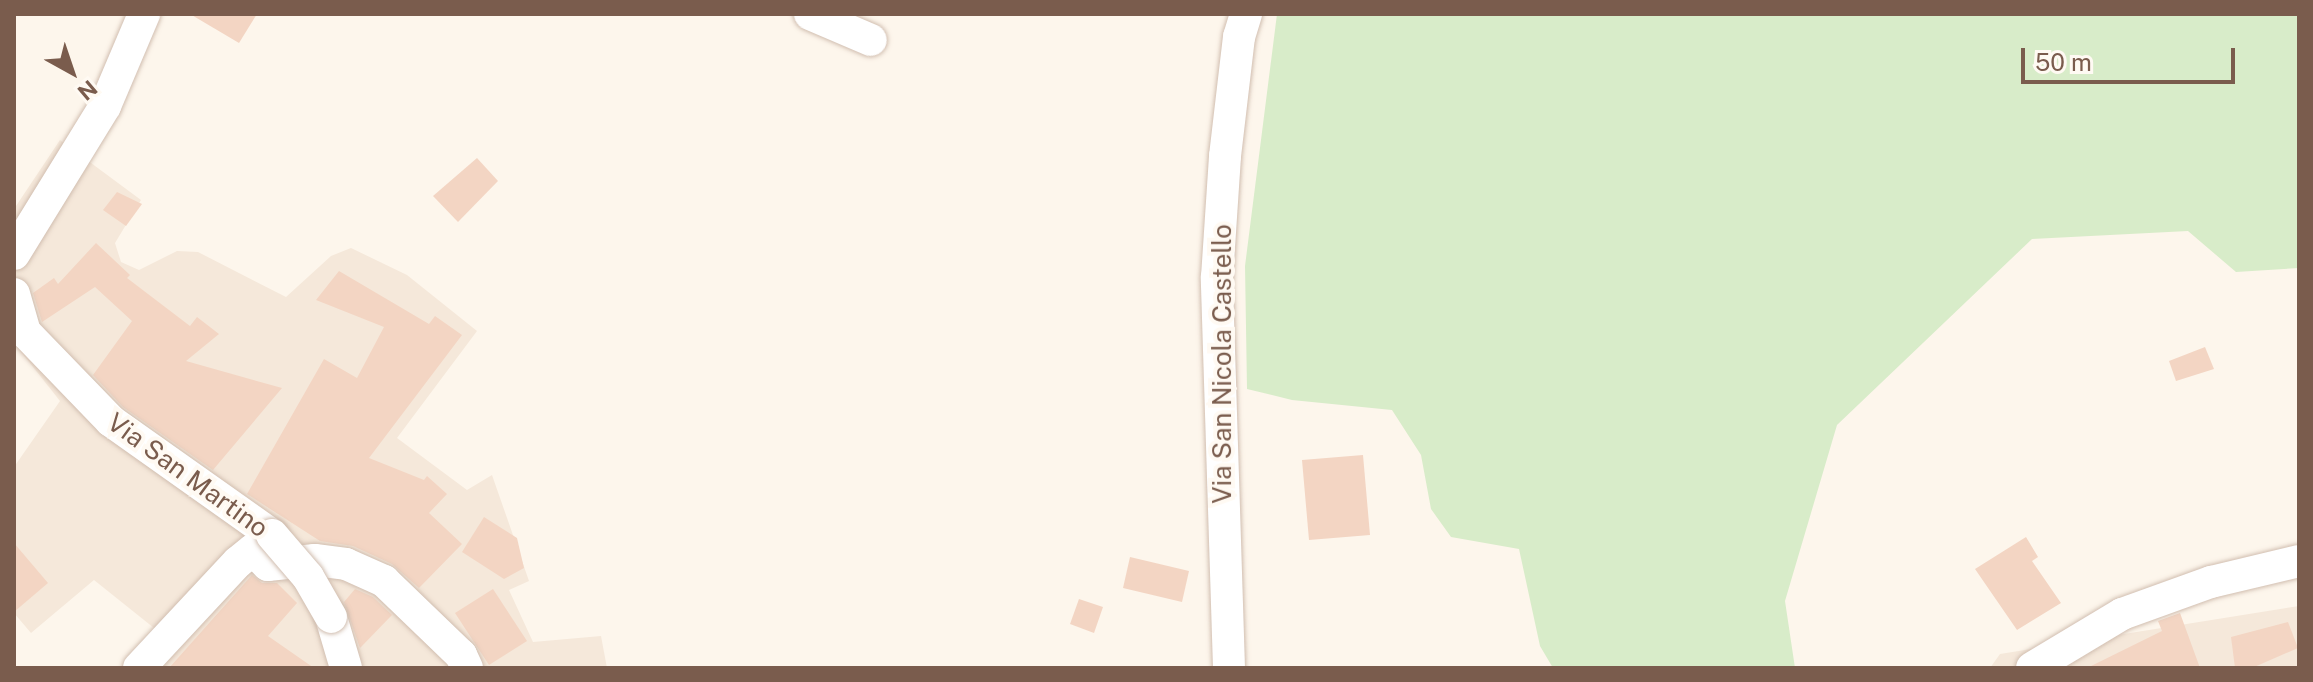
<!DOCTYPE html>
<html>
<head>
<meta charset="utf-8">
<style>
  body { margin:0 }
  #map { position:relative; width:2313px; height:682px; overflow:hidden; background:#fdf6ec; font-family:"Public Sans",sans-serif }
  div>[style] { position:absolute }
  .residential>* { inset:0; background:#f5e8da }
  .green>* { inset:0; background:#d8ecc9 }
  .building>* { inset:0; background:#f3d5c3 }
  .roads { filter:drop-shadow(0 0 2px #d1beb0) drop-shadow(0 0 2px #d1beb0) }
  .minor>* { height:32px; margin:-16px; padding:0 16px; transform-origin:16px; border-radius:16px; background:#fff }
  .bridges { filter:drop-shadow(0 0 2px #d1beb0) drop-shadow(0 0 2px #d1beb0) }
  .minor-bridge>* { height:32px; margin:-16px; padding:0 16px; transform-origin:16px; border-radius:16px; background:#fff }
  span { translate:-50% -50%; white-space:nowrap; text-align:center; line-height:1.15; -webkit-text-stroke:8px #fffaf3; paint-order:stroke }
  .street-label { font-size:26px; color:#7a5c4d }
  .frame { position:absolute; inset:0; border:16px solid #7a5c4d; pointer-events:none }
  .north { position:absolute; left:32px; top:32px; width:80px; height:80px; -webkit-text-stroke:6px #fffaf3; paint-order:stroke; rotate:140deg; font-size:22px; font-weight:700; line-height:32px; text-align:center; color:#7a5c4d }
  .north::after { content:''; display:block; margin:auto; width:28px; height:36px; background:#7a5c4d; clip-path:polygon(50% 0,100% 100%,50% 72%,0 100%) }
  .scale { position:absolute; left:2021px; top:48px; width:214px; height:36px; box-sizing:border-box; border:4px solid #7a5c4d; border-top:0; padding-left:10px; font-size:24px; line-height:28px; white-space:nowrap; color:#7a5c4d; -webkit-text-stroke:6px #fffaf3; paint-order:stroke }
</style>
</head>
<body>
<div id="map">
  <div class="residential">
    <div style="clip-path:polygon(60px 140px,141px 200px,115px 243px,121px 262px,139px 270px,177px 251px,198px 252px,286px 297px,331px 256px,351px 248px,407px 275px,477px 331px,397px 438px,467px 490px,492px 475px,529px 581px,509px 590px,533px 642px,601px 636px,607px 668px,120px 668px,159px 632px,94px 580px,31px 633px,14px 613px,14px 467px,60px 401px,14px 343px,14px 209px)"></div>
    <div style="clip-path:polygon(2299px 606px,2299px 668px,1990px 668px,2000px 654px)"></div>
  </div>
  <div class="green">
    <div style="clip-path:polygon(1277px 14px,2299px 14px,2299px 268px,2236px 272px,2188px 231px,2032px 239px,1837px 425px,1785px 601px,1795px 668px,1553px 668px,1540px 646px,1519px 549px,1451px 537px,1431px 509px,1421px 455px,1392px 410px,1292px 400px,1247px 389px,1245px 266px)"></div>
  </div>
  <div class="building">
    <div style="clip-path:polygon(190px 14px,257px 14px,239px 43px)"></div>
    <div style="clip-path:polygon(477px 158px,498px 181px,458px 222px,433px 196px)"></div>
    <div style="clip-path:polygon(117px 192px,142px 204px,126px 226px,103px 210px)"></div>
    <div style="clip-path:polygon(96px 243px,130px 275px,127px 278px,190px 326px,197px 317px,219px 334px,186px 361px,282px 388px,213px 470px,123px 407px,93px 375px,132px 321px,95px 287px,42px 322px,33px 293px,54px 278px,58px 284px)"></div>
    <div style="clip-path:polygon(339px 271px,429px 324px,435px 316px,462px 335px,369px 458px,424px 480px,427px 476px,447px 494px,429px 513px,462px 544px,419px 588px,392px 564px,353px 546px,320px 541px,247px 494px,324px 359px,357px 378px,384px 327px,316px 300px)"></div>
    <div style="clip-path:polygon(2205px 347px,2214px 369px,2176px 381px,2169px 361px)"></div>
    <div style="clip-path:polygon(1363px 455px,1370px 535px,1309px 540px,1302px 460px)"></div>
    <div style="clip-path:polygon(484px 517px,517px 538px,524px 568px,504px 579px,462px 552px)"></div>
    <div style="clip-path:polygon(2026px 537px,2038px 557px,2032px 561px,2061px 603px,2017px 630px,1975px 569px)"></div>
    <div style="clip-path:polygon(14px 543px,48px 583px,14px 612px)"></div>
    <div style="clip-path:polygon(1130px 557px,1189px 571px,1182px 602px,1123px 588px)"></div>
    <div style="clip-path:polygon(252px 575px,262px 583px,277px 583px,297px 603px,268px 636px,314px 668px,169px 668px)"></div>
    <div style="clip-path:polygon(355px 589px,373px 597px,392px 615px,360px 648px,344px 602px)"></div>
    <div style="clip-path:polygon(493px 589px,527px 641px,489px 665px,455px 613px)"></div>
    <div style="clip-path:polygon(1079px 599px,1103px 607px,1094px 633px,1070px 624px)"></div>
    <div style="clip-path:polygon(2180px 613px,2200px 668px,2087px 668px,2162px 631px,2158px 621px)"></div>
    <div style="clip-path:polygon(2288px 622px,2298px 648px,2252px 668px,2235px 668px,2231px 637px)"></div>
  </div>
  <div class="roads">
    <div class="minor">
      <div style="left:810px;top:14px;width:66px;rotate:23.1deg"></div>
      <div style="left:14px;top:254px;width:174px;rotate:-58.4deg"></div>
      <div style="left:105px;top:106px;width:100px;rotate:-67deg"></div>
      <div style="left:14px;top:294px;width:40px;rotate:74deg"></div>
      <div style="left:25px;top:332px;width:124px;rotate:46deg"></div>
      <div style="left:111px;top:421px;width:197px;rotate:35.3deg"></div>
      <div style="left:331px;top:617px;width:53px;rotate:73.6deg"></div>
      <div style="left:139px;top:668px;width:145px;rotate:-47deg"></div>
      <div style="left:238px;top:562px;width:19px;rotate:-39deg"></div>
      <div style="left:253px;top:550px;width:21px;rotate:45deg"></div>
      <div style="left:268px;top:565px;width:47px;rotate:-6.1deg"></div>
      <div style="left:315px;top:560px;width:31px;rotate:7deg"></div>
      <div style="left:346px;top:564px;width:42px;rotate:24.1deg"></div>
      <div style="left:384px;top:581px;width:107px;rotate:43.9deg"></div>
      <div style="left:461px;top:655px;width:14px;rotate:65deg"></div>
      <div style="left:1229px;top:668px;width:391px;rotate:-91.8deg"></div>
      <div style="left:1217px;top:277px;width:121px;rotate:-86.2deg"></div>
      <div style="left:1225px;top:156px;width:120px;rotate:-83.3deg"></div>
      <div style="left:1239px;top:37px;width:24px;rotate:-73deg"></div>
      <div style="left:2032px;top:668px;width:105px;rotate:-31deg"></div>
      <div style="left:2122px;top:614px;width:95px;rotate:-19.8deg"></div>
      <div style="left:2211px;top:582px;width:90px;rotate:-13.4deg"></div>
    </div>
  </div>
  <div class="bridges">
    <div class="minor-bridge">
      <div style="left:272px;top:535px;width:55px;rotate:49.4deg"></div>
      <div style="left:308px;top:577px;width:46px;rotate:60.1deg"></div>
    </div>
  </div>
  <div class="street-label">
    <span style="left:1222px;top:364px;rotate:-90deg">Via San Nicola Castello</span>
    <span style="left:188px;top:475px;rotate:36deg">Via San Martino</span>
  </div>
  <div class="frame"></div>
  <div class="north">N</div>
  <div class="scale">50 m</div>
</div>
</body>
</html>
